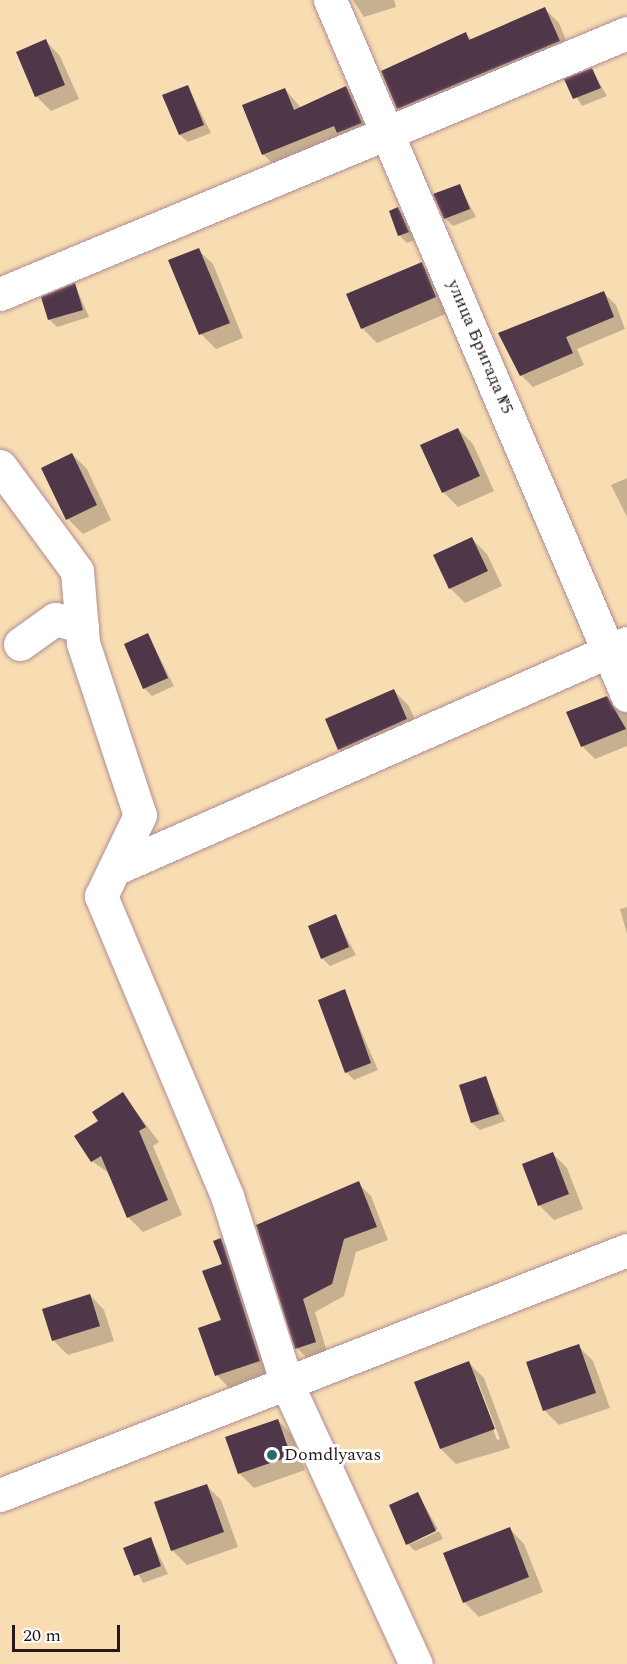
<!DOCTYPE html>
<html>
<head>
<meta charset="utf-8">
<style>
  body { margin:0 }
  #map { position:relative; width:627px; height:1664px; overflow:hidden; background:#fbf2f3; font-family:Spectral,serif }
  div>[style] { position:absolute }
  .green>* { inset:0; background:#f8ddb3 }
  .shadow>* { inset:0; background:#0003 }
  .building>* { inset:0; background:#4f3649 }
  .roads { filter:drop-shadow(0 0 2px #b38d92) drop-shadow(0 0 2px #b38d92) }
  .minor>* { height:33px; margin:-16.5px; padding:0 16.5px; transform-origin:16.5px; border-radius:16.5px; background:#fff }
  .dots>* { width:16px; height:16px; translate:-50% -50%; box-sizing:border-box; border:3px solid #fff; border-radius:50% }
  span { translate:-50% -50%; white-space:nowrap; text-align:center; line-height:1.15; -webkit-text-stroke:6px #fff; paint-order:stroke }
  .street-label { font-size:18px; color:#27191b }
  .poi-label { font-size:18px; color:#27191b }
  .left { translate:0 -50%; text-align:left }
  .scale { position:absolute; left:12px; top:1625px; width:108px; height:27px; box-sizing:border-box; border:3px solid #27191b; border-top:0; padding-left:8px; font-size:18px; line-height:21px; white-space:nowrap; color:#27191b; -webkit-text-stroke:4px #fff; paint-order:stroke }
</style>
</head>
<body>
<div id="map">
  <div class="green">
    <div style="clip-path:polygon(0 0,627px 0,627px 1664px,0 1664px)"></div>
  </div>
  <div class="shadow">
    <div style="clip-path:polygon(353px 0,394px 0,396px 7px,364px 17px)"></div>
    <div style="clip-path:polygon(545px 9px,559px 23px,572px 55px,412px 121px,398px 108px,466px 34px,472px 40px)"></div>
    <div style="clip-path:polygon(46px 41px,60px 56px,79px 99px,51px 111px,36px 96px)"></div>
    <div style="clip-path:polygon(592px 70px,607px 96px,582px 106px,566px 80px)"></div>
    <div style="clip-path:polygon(188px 87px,211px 133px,188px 142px,180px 135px)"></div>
    <div style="clip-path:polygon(346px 87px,361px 102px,376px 138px,278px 169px,263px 154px,285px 89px,301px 108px)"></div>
    <div style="clip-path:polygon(459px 185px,476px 217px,453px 226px,445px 218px)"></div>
    <div style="clip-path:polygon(398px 209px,405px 216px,415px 240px,407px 243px,400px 236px,391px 212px)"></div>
    <div style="clip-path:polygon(198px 250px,213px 264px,243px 338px,216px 349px,201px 334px)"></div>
    <div style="clip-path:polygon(421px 264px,436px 279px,450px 312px,377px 343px,362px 328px)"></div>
    <div style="clip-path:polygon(75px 285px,89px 317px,57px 327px,49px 319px)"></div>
    <div style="clip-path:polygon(604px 293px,616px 305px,625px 329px,577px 349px,584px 365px,533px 387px,521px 375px)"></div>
    <div style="clip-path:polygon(458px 429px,473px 444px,494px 491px,458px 507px,443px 492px)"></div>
    <div style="clip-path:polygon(72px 454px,87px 469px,111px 520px,83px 534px,68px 519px)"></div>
    <div style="clip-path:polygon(627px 478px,627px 517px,611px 485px)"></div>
    <div style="clip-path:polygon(472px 539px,487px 554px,502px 586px,465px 603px,450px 588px)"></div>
    <div style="clip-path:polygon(148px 635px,174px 686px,152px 696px,144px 688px)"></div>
    <div style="clip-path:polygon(394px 691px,409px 706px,421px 734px,354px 764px,339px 749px)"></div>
    <div style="clip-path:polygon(607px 698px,627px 713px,627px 746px,595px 759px,582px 746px)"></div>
    <div style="clip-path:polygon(627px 907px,627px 934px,620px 909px)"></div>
    <div style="clip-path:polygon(335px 916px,356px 955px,330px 966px,322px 958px)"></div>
    <div style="clip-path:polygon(344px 991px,378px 1070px,354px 1080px,346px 1072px)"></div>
    <div style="clip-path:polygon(485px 1078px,505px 1121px,480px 1130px,472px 1123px)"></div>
    <div style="clip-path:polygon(123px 1094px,159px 1142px,153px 1146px,182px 1215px,143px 1232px,128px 1217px,110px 1174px,92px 1161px)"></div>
    <div style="clip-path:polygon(552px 1153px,567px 1168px,583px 1209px,554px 1220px,539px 1205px)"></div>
    <div style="clip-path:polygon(358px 1183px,371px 1196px,388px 1240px,356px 1252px,344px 1296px,315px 1312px,328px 1355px,310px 1361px,297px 1348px,258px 1226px)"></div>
    <div style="clip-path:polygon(220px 1240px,233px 1253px,271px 1373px,229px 1388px,217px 1375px,200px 1329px,223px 1321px)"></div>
    <div style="clip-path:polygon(90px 1295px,104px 1310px,114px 1341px,68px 1355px,53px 1340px)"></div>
    <div style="clip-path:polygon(578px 1346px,593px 1361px,610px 1408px,559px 1425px,544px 1410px)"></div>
    <div style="clip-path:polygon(evenodd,469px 1363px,484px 1378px,510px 1448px,456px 1464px,441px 1449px,416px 1383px,469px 1363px,474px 1379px,477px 1379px,500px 1439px,497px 1440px,474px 1379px)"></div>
    <div style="clip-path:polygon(278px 1420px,292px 1435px,305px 1470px,254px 1488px,239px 1473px)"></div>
    <div style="clip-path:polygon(206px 1485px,221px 1500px,238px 1547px,187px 1565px,172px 1550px)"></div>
    <div style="clip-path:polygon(418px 1494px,438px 1529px,409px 1545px,408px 1544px)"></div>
    <div style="clip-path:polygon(510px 1529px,524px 1544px,543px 1592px,479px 1617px,464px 1602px)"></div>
    <div style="clip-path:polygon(439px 1531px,443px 1539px,415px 1551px,409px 1545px)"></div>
    <div style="clip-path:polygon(151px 1539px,168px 1574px,143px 1583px,125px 1548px)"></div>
  </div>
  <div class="building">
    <div style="clip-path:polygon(545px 7px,560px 41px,397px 109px,381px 71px,466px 32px,469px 40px)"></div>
    <div style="clip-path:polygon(46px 39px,65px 85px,35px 97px,16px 52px)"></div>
    <div style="clip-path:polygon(592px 68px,601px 88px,573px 99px,564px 79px)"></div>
    <div style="clip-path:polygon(188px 85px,204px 125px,179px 135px,162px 95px)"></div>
    <div style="clip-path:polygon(346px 86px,362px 123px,337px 133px,334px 126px,262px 155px,242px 105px,285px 88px,294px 110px)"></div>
    <div style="clip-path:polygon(460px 184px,470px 209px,444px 219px,433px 194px)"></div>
    <div style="clip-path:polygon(398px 207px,409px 232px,398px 236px,389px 211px)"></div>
    <div style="clip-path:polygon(199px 248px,230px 323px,199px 335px,168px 260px)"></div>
    <div style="clip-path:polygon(422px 262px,436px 297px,361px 329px,346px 294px)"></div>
    <div style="clip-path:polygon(75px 283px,83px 310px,48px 320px,41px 297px)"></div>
    <div style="clip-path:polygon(604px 291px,614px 317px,566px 337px,573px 353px,520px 376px,498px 333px)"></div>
    <div style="clip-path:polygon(458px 428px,480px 476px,442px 493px,420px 445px)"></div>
    <div style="clip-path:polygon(72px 453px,97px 505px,66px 520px,41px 468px)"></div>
    <div style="clip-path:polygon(472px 537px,488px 571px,449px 589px,433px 555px)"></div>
    <div style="clip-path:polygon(148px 633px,168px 678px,143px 689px,124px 644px)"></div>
    <div style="clip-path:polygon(394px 689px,407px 719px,338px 750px,325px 719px)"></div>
    <div style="clip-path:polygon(607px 696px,626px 729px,581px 747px,566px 712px)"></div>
    <div style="clip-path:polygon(336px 914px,349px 947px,321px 959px,308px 926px)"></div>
    <div style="clip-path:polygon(345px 989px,371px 1063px,345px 1073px,318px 1000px)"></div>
    <div style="clip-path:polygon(486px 1076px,499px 1114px,471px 1123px,459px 1085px)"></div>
    <div style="clip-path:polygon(123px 1092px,146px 1127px,139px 1131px,168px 1200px,127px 1218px,101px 1156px,91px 1162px,74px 1136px,98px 1121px,92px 1112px)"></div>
    <div style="clip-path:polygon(553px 1152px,569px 1194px,538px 1206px,522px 1164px)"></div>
    <div style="clip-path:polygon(359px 1181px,377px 1227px,344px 1239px,332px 1284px,303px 1299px,316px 1342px,295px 1349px,256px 1225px)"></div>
    <div style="clip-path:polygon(221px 1238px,260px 1361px,215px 1376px,198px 1328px,221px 1320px,202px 1271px,222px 1264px,213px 1241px)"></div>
    <div style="clip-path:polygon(90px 1294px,100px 1326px,52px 1341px,42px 1309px)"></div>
    <div style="clip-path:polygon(579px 1344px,596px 1393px,543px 1411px,526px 1362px)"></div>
    <div style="clip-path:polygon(469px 1361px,495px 1429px,440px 1449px,414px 1382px)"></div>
    <div style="clip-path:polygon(278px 1419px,291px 1456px,238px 1474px,225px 1437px)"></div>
    <div style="clip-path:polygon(207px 1484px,224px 1532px,171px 1551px,154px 1502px)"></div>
    <div style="clip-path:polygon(418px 1492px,436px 1531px,406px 1545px,389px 1505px)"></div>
    <div style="clip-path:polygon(510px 1527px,529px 1577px,463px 1603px,443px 1553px)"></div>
    <div style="clip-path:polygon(151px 1537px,161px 1566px,134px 1576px,123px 1548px)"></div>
  </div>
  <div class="roads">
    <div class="minor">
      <div style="left:330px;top:0;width:756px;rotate:66.86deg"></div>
      <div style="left:0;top:294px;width:679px;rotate:-22.6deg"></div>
      <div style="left:0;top:466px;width:130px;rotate:53.7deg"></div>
      <div style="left:77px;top:571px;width:72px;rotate:85.2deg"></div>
      <div style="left:83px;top:643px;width:181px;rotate:71.7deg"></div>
      <div style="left:140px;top:815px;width:90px;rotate:115.7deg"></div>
      <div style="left:101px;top:896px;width:325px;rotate:67.2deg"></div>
      <div style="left:227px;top:1196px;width:197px;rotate:72.3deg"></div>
      <div style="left:287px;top:1384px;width:308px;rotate:65.3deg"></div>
      <div style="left:20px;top:644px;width:43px;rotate:-35.5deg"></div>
      <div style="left:55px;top:619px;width:28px;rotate:15deg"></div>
      <div style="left:119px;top:867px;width:555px;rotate:-23.79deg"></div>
      <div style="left:0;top:1495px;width:673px;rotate:-21.34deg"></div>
    </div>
  </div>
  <div class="dots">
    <div style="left:272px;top:1455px;background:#226d6f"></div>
  </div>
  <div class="street-label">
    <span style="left:480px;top:347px;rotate:67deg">улица Бригада №5</span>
  </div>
  <div class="poi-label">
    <span class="left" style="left:284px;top:1455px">Domdlyavas</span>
  </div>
  <div class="scale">20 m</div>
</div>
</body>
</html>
